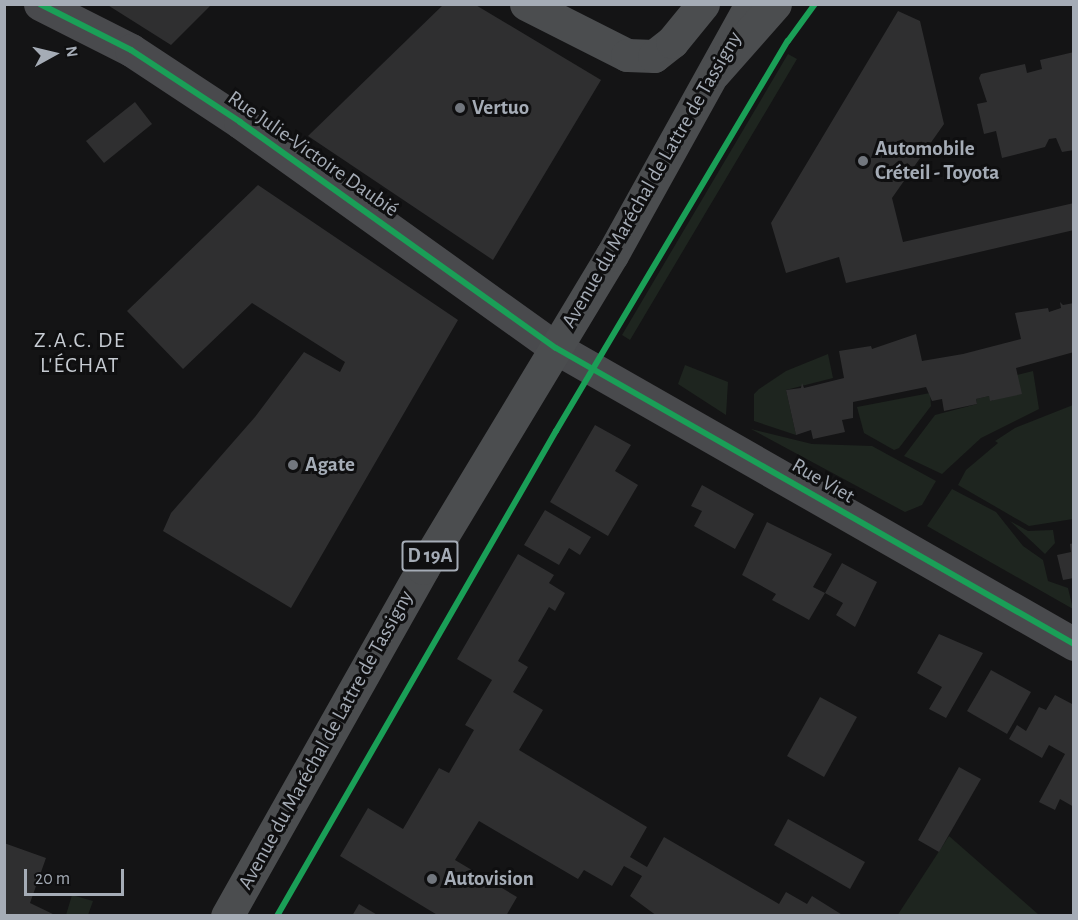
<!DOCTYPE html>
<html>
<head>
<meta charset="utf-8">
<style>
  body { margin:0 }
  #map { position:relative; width:1078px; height:920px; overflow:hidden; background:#141415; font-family:"Alegreya Sans",sans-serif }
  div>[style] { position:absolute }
  .green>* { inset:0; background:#1e251f }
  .building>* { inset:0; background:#2f2f30 }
  .minor>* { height:33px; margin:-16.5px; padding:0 16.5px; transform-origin:16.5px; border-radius:16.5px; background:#494a4d }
  .major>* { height:33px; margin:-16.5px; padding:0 16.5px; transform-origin:16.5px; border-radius:16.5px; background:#4b4d4f }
  .highway>* { height:33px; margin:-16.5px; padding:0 16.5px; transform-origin:16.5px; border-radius:16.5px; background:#4b4d4f }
  .cycleway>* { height:6px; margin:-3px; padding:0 3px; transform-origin:3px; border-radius:3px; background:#1a9f57 }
  .dots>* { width:16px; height:16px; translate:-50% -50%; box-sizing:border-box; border:3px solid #0f0f10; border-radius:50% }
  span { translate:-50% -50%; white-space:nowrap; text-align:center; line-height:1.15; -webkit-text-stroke:6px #0f0f10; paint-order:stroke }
  .shield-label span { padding:2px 4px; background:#0f0f10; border:2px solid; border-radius:4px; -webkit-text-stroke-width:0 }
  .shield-label { font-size:20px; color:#a5acb6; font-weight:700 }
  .poi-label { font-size:21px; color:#a5acb6; font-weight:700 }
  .left { translate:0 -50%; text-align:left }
  .street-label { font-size:21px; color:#a5acb6 }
  .neighbourhood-label { font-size:22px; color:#c6cbd2; letter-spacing:1.5px }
  .frame { position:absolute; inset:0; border:6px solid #a5acb6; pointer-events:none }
  .north { position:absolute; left:24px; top:24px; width:60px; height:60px; -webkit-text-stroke:4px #0f0f10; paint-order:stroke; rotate:82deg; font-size:16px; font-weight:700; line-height:24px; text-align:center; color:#a5acb6 }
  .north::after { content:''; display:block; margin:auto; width:21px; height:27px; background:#a5acb6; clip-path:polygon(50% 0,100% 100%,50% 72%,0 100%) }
  .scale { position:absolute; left:24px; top:869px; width:100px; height:27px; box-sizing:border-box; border:3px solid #a5acb6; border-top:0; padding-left:8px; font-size:18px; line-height:21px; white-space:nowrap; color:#a5acb6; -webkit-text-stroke:4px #0f0f10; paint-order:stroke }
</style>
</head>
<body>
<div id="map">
  <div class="green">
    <div style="clip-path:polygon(788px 54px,797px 59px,630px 340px,622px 335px)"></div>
    <div style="clip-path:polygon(828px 354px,833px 378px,786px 390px,796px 435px,754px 421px,754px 394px,759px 389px,786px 371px)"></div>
    <div style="clip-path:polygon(685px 365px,728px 382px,726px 415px,678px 384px)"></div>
    <div style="clip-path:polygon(1033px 371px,1039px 409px,981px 438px,942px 474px,904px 456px,935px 415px,977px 404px,976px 399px,989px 396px,992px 401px,1017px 375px)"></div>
    <div style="clip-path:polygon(930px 393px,931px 406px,899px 448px,894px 450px,864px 433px,857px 407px)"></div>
    <div style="clip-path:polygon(1073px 405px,1073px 519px,1029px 526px,958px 485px,966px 470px,998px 443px,995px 441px,1015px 428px)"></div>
    <div style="clip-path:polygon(751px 429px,812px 444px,872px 446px,936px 481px,922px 505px,905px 512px)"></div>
    <div style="clip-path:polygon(952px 489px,996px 512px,1023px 546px,1043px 560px,1048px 581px,1068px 588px,1073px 609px,927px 526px)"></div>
    <div style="clip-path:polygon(1010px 521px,1028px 531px,1053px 530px,1055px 543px,1045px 554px)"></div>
    <div style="clip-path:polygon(949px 836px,1039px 915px,897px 916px)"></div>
    <div style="clip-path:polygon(72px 895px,93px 901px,88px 915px,66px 915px)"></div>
  </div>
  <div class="building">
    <div style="clip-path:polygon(106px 4px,212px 4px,171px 45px)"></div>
    <div style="clip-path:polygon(444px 4px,474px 4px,601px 80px,493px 260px,308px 136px)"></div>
    <div style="clip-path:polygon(898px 11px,920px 21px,944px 124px,892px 198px,903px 242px,1074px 203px,1074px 230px,846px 283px,839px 257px,786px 273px,771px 223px)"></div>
    <div style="clip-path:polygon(1074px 52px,1074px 150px,1062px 152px,1056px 138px,1049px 139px,1045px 147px,1002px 158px,996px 131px,984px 134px,977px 104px,987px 102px,979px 78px,981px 74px,1025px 64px,1027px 73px,1042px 69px,1040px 60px)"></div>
    <div style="clip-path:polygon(135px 102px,152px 124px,104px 163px,86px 141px)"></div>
    <div style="clip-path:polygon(258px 185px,458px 320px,291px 608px,163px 531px,171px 513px,255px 417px,304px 352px,340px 372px,345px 362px,252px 303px,183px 369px,127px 311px)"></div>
    <div style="clip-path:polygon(1060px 302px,1063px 305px,1074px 303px,1074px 352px,1016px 368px,1022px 394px,990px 401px,989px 396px,976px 399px,977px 404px,944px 411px,942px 399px,932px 401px,926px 387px,853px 402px,853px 418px,842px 420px,845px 432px,813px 439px,811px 430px,796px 435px,786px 390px,801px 388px,802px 383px,804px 388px,844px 378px,839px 351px,871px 346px,872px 349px,916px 334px,922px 361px,963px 354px,1021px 339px,1015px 313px,1048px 308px,1049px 312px,1061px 308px)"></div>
    <div style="clip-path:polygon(595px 425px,631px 445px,615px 471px,638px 485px,608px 536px,550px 502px)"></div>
    <div style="clip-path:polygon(702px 485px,754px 514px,735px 549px,694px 526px,702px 511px,691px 506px)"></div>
    <div style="clip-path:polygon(545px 510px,591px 537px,580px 555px,569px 548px,559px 565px,524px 545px)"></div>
    <div style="clip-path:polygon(767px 522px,832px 554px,813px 587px,825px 593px,809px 620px,772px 600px,776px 594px,742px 575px)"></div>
    <div style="clip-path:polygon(1074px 543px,1074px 578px,1063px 580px,1057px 555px,1071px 552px,1070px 544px)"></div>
    <div style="clip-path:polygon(518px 554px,554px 575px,549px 583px,565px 593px,555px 611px,549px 607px,518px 661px,528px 667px,513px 692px,543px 710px,519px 750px,647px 827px,630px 857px,647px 867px,664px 837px,779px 904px,786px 892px,807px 904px,812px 896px,844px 916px,657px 916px,630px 896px,642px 876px,624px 866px,612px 886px,584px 870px,578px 879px,479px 821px,455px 860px,517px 897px,506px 916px,439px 916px,340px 856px,368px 808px,403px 829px,439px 768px,449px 773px,474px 730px,465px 725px,492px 680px,457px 659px)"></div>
    <div style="clip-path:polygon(842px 563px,877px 582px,855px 627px,836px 615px,843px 603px,825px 593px)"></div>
    <div style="clip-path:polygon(939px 634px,983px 653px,946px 718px,929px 709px,942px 687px,917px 673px)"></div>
    <div style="clip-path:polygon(991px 670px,1031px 692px,1007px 734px,967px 711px)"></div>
    <div style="clip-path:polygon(1055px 695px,1074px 705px,1074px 807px,1060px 799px,1055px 810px,1039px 802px,1065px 754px,1049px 745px,1042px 758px,1009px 739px,1017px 725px,1026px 731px,1039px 707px,1046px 710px)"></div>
    <div style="clip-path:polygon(820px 697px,857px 717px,824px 777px,787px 756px)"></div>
    <div style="clip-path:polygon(959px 767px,981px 779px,939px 852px,918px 840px)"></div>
    <div style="clip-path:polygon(788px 819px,865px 862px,850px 889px,774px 845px)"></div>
    <div style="clip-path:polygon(4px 843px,46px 858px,30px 903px,57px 916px,4px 916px)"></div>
    <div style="clip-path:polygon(359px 904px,379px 916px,352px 916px)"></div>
  </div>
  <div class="minor">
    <div style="left:40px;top:4px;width:102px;rotate:26.8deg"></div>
    <div style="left:131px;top:50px;width:131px;rotate:33.4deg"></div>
    <div style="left:240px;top:122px;width:388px;rotate:35.6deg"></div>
    <div style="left:556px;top:348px;width:597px;rotate:29.74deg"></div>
  </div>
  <div class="major">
    <div style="left:526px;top:4px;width:113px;rotate:26.8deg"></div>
    <div style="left:627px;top:55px;width:27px;rotate:2deg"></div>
    <div style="left:654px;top:56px;width:23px;rotate:-38deg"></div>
    <div style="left:672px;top:42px;width:49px;rotate:-50.8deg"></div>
    <div style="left:227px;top:916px;width:399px;rotate:-60.6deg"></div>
    <div style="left:423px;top:568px;width:366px;rotate:-58.9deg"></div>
    <div style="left:612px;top:255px;width:287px;rotate:-61deg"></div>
  </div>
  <div class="highway">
    <div style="left:714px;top:73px;width:92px;rotate:-48.5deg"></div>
  </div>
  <div class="cycleway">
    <div style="left:40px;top:4px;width:102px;rotate:26.8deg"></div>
    <div style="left:131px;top:50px;width:131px;rotate:33.4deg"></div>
    <div style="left:240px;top:122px;width:388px;rotate:35.6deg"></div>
    <div style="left:556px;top:348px;width:597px;rotate:29.74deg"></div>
    <div style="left:277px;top:916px;width:560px;rotate:-60.09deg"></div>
    <div style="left:556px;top:431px;width:454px;rotate:-59.3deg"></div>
    <div style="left:788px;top:41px;width:46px;rotate:-53.9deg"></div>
  </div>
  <div class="dots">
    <div style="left:460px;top:108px;background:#72777e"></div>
    <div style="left:863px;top:161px;background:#72777e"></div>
    <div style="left:293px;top:465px;background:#72777e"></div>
    <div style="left:432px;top:879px;background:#72777e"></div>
  </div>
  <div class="shield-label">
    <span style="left:430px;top:556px">D 19A</span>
  </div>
  <div class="poi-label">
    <span class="left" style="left:472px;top:108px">Vertuo</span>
    <span class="left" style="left:875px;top:161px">Automobile<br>Créteil - Toyota</span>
    <span class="left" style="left:305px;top:465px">Agate</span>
    <span class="left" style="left:444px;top:879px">Autovision</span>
  </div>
  <div class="street-label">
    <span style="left:313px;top:154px;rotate:35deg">Rue Julie-Victoire Daubié</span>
    <span style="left:652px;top:180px;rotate:-60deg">Avenue du Maréchal de Lattre de Tassigny</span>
    <span style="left:823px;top:481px;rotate:30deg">Rue Viet</span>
    <span style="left:326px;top:740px;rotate:-61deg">Avenue du Maréchal de Lattre de Tassigny</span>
  </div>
  <div class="neighbourhood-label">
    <span style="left:80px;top:353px">Z.A.C. DE<br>L'ÉCHAT</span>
  </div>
  <div class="frame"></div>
  <div class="north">N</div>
  <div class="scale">20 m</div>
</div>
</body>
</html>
